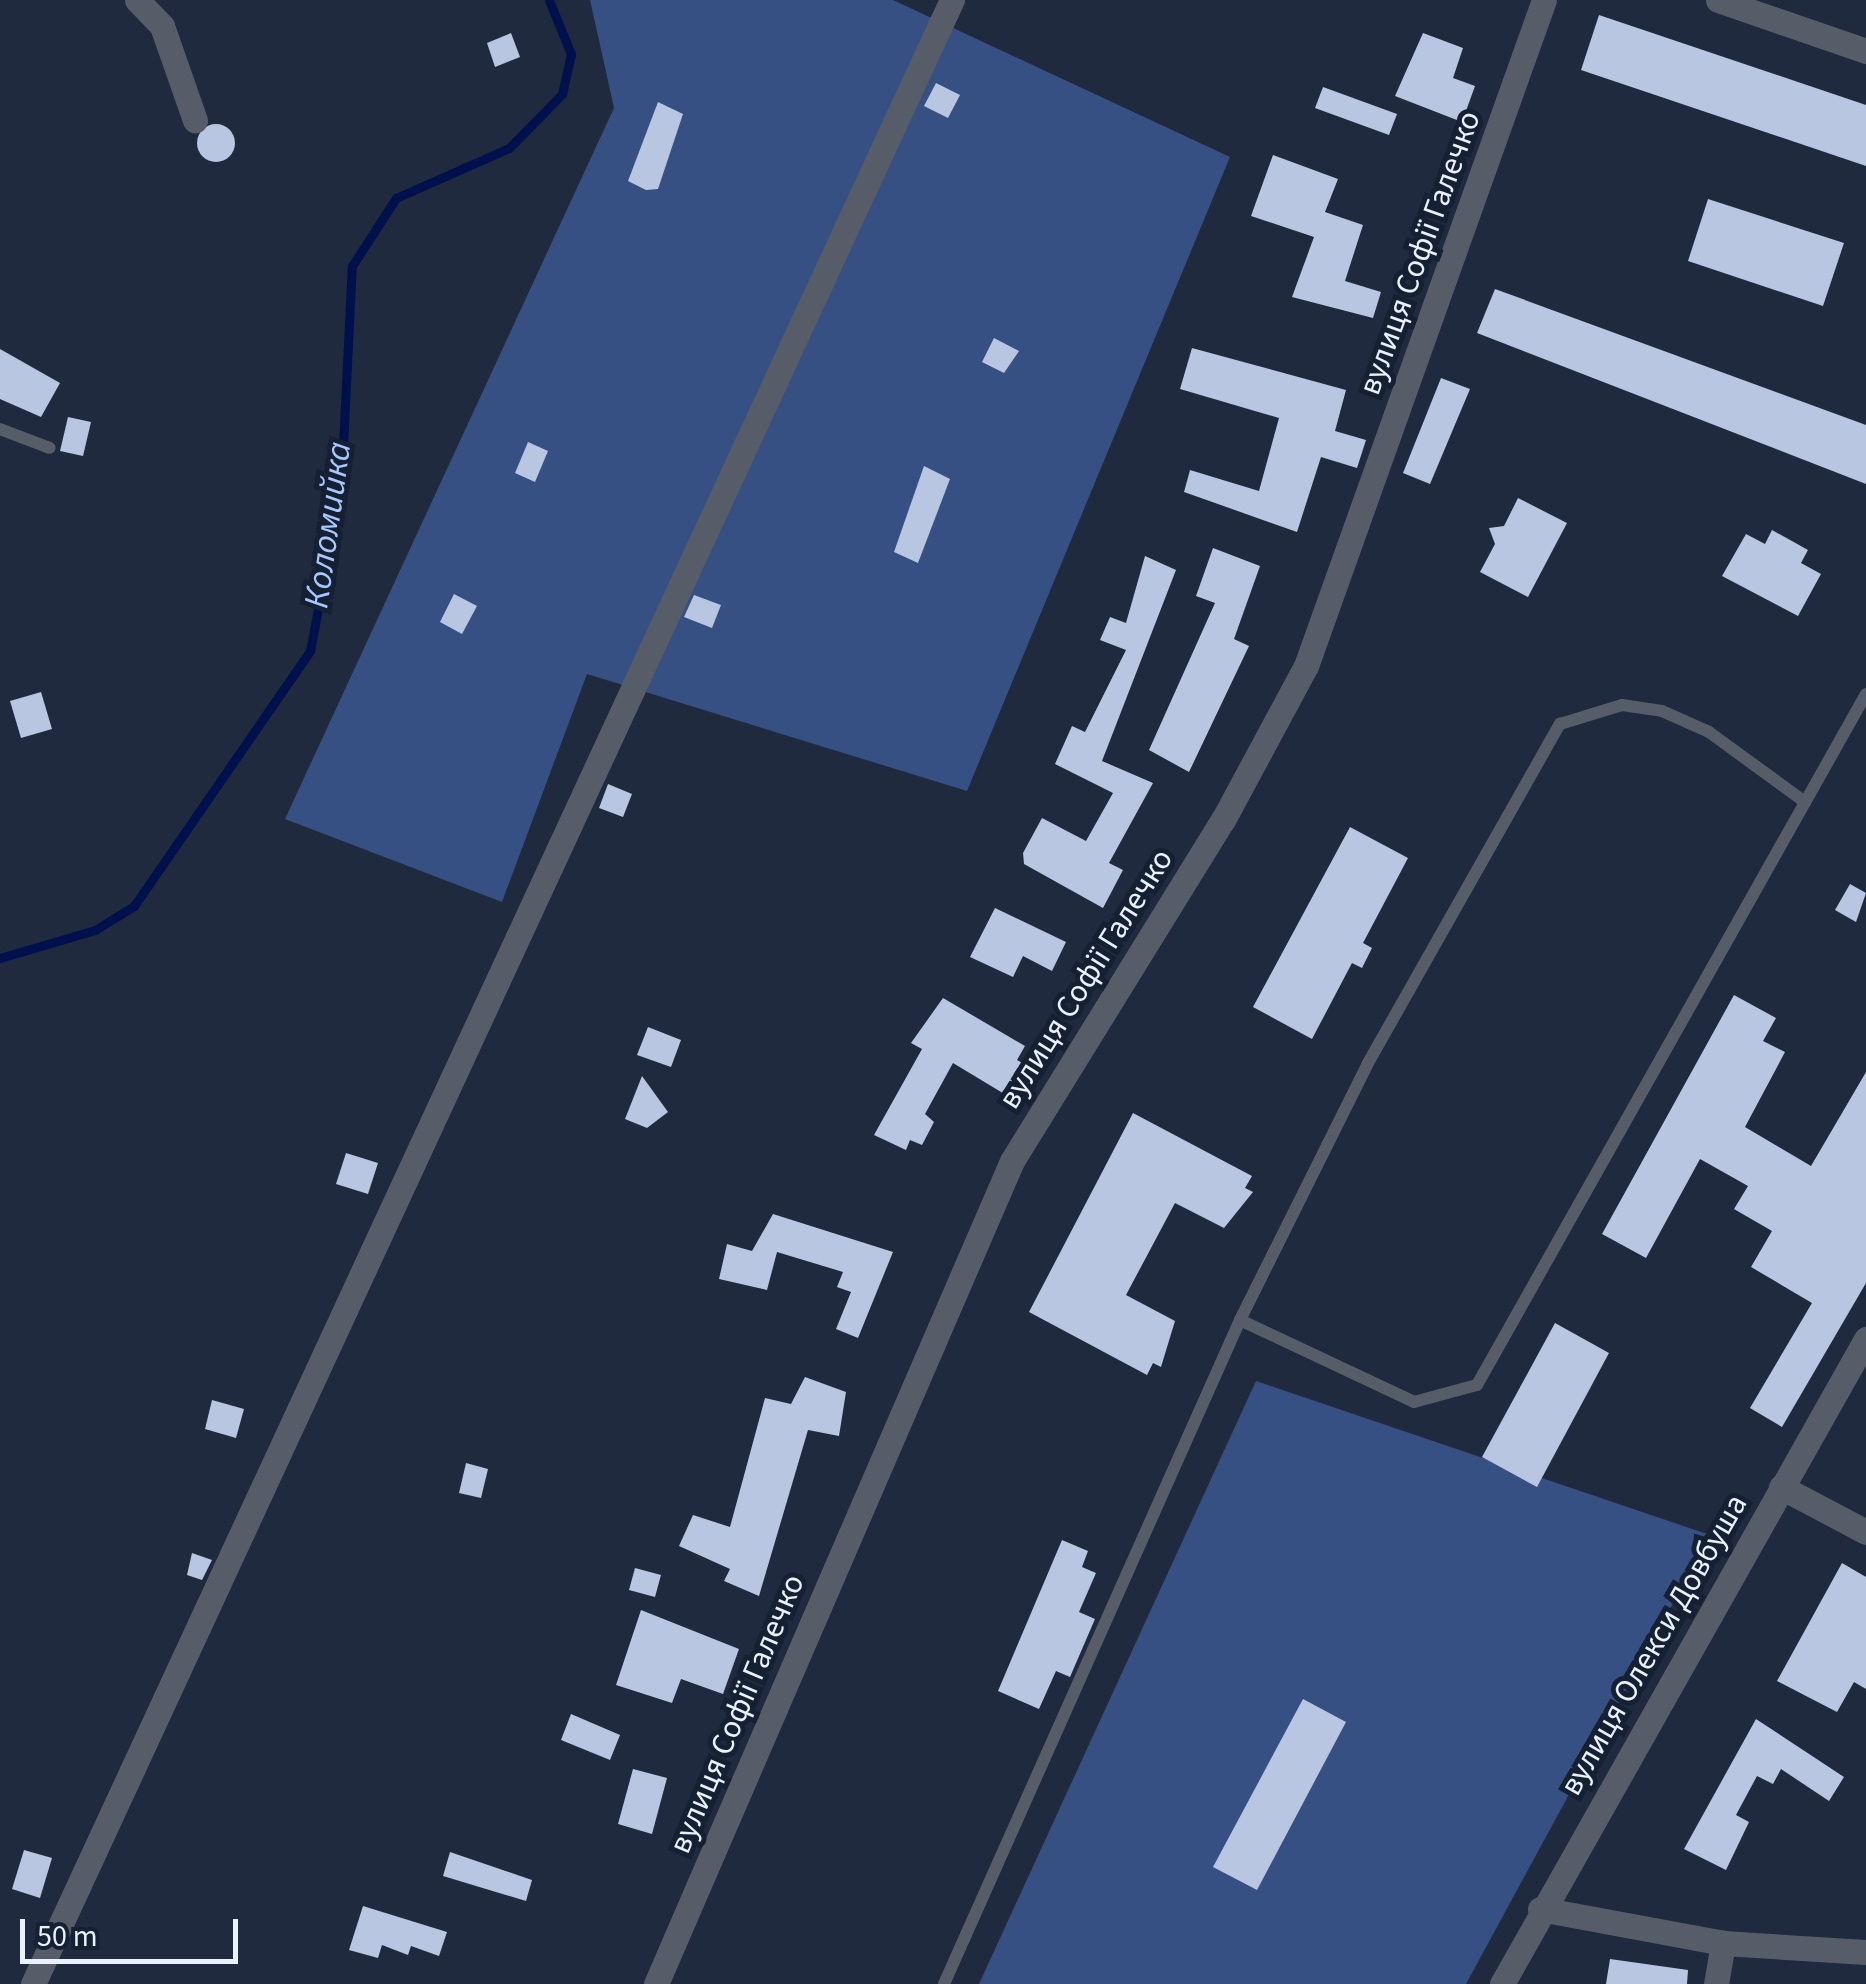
<!DOCTYPE html>
<html>
<head>
<meta charset="utf-8">
<style>
  body { margin:0 }
  #map { position:relative; width:1866px; height:1984px; overflow:hidden; background:#1f2a3e; font-family:"Source Sans 3",sans-serif }
  div>[style] { position:absolute }
  .green>* { inset:0; background:#365083 }
  .stream>* { height:9px; margin:-4.5px; padding:0 4.5px; transform-origin:4.5px; border-radius:4.5px; background:#00104c }
  .building>* { inset:0; background:#b8c6e1 }
  .round { border-radius:50% }
  .service>* { height:12px; margin:-6px; padding:0 6px; transform-origin:6px; border-radius:6px; background:#575d68 }
  .minor>* { height:25px; margin:-12.5px; padding:0 12.5px; transform-origin:12.5px; border-radius:12.5px; background:#575d68 }
  span { translate:-50% -50%; white-space:nowrap; text-align:center; line-height:1.15; -webkit-text-stroke:10px #152033; paint-order:stroke }
  .street-label { font-size:32px; color:#e9f0fe }
  .water-label { font-size:35px; color:#a9c7fe; font-style:italic }
  .scale { position:absolute; left:20px; top:1919px; width:218px; height:45px; box-sizing:border-box; border:5px solid #e9f0fe; border-top:0; padding-left:12px; font-size:30px; line-height:35px; white-space:nowrap; color:#e9f0fe; -webkit-text-stroke:8px #152033; paint-order:stroke }
</style>
</head>
<body>
<div id="map">
  <div class="green">
    <div style="clip-path:polygon(590px 0,893px 0,1230px 157px,967px 791px,587px 674px,502px 902px,285px 819px,614px 108px)"></div>
    <div style="clip-path:polygon(1256px 1381px,1710px 1535px,1466px 1984px,979px 1984px)"></div>
  </div>
  <div class="stream">
    <div style="left:0;top:958px;width:99px;rotate:-16.4deg"></div>
    <div style="left:95px;top:930px;width:46px;rotate:-31.6deg"></div>
    <div style="left:134px;top:906px;width:310px;rotate:-55.4deg"></div>
    <div style="left:310px;top:651px;width:167px;rotate:-79.3deg"></div>
    <div style="left:341px;top:487px;width:221px;rotate:-87.2deg"></div>
    <div style="left:352px;top:266px;width:81px;rotate:-57.1deg"></div>
    <div style="left:396px;top:198px;width:124px;rotate:-23.9deg"></div>
    <div style="left:509px;top:148px;width:76px;rotate:-45.5deg"></div>
    <div style="left:562px;top:94px;width:41px;rotate:-77.3deg"></div>
    <div style="left:571px;top:54px;width:58px;rotate:-112.2deg"></div>
  </div>
  <div class="building">
    <div style="clip-path:polygon(1599px 15px,1866px 105px,1866px 166px,1581px 70px)"></div>
    <div style="clip-path:polygon(511px 33px,520px 57px,495px 67px,487px 43px)"></div>
    <div style="clip-path:polygon(1423px 33px,1463px 48px,1453px 78px,1475px 86px,1462px 122px,1395px 96px)"></div>
    <div style="clip-path:polygon(936px 83px,960px 95px,948px 118px,924px 106px)"></div>
    <div style="clip-path:polygon(1323px 87px,1397px 114px,1389px 135px,1315px 108px)"></div>
    <div style="clip-path:polygon(658px 102px,683px 114px,658px 189px,646px 190px,628px 181px)"></div>
    <div class="round" style="left:197px;top:124px;width:38px;height:38px"></div>
    <div style="clip-path:polygon(1273px 155px,1338px 179px,1325px 212px,1363px 225px,1345px 281px,1381px 292px,1373px 318px,1292px 297px,1314px 237px,1251px 216px)"></div>
    <div style="clip-path:polygon(1708px 199px,1844px 243px,1823px 306px,1688px 261px)"></div>
    <div style="clip-path:polygon(1495px 289px,1866px 425px,1866px 484px,1477px 333px)"></div>
    <div style="clip-path:polygon(994px 338px,1019px 351px,1004px 373px,982px 362px)"></div>
    <div style="clip-path:polygon(1192px 348px,1346px 390px,1335px 431px,1366px 440px,1357px 468px,1321px 457px,1297px 532px,1184px 492px,1190px 470px,1259px 491px,1279px 418px,1180px 389px)"></div>
    <div style="clip-path:polygon(0 349px,60px 383px,41px 417px,0 399px)"></div>
    <div style="clip-path:polygon(1441px 378px,1470px 389px,1430px 484px,1403px 473px)"></div>
    <div style="clip-path:polygon(68px 417px,91px 422px,83px 456px,60px 451px)"></div>
    <div style="clip-path:polygon(528px 442px,548px 451px,535px 482px,515px 473px)"></div>
    <div style="clip-path:polygon(924px 466px,950px 479px,918px 563px,894px 552px)"></div>
    <div style="clip-path:polygon(1518px 498px,1567px 523px,1528px 597px,1480px 572px,1495px 544px,1489px 528px,1504px 526px)"></div>
    <div style="clip-path:polygon(1772px 530px,1808px 550px,1801px 563px,1821px 574px,1798px 616px,1722px 576px,1746px 534px,1765px 544px)"></div>
    <div style="clip-path:polygon(1213px 548px,1260px 566px,1234px 639px,1249px 646px,1189px 772px,1149px 750px,1215px 603px,1196px 596px)"></div>
    <div style="clip-path:polygon(1145px 556px,1176px 570px,1102px 761px,1153px 783px,1109px 863px,1123px 870px,1103px 908px,1024px 864px,1023px 853px,1042px 818px,1086px 841px,1113px 793px,1055px 764px,1072px 726px,1085px 732px,1126px 650px,1100px 640px,1110px 617px,1126px 623px)"></div>
    <div style="clip-path:polygon(454px 594px,477px 606px,462px 634px,440px 622px)"></div>
    <div style="clip-path:polygon(694px 595px,721px 605px,712px 628px,684px 617px)"></div>
    <div style="clip-path:polygon(41px 692px,52px 729px,21px 738px,10px 701px)"></div>
    <div style="clip-path:polygon(608px 784px,632px 794px,623px 817px,599px 808px)"></div>
    <div style="clip-path:polygon(1350px 827px,1408px 858px,1363px 943px,1372px 948px,1362px 968px,1352px 963px,1312px 1039px,1253px 1007px)"></div>
    <div style="clip-path:polygon(1850px 884px,1866px 893px,1856px 922px,1835px 910px)"></div>
    <div style="clip-path:polygon(995px 908px,1066px 942px,1052px 971px,1023px 956px,1013px 977px,970px 957px)"></div>
    <div style="clip-path:polygon(1734px 995px,1776px 1018px,1763px 1041px,1785px 1052px,1745px 1127px,1811px 1166px,1866px 1072px,1866px 1283px,1782px 1427px,1750px 1408px,1812px 1303px,1751px 1267px,1772px 1231px,1734px 1209px,1748px 1186px,1700px 1159px,1646px 1258px,1602px 1234px)"></div>
    <div style="clip-path:polygon(943px 998px,1025px 1046px,1017px 1060px,1029px 1067px,1011px 1098px,953px 1063px,925px 1114px,934px 1122px,922px 1145px,910px 1140px,906px 1150px,874px 1135px,922px 1049px,911px 1043px)"></div>
    <div style="clip-path:polygon(648px 1027px,681px 1040px,671px 1067px,637px 1055px)"></div>
    <div style="clip-path:polygon(642px 1076px,668px 1112px,647px 1128px,625px 1119px)"></div>
    <div style="clip-path:polygon(1133px 1113px,1252px 1176px,1245px 1188px,1253px 1192px,1224px 1228px,1175px 1203px,1126px 1295px,1175px 1321px,1161px 1367px,1153px 1363px,1147px 1375px,1029px 1312px)"></div>
    <div style="clip-path:polygon(346px 1153px,378px 1163px,368px 1194px,336px 1184px)"></div>
    <div style="clip-path:polygon(773px 1214px,893px 1252px,858px 1338px,836px 1329px,851px 1292px,837px 1287px,843px 1272px,777px 1252px,767px 1290px,719px 1279px,727px 1244px,752px 1251px)"></div>
    <div style="clip-path:polygon(1555px 1323px,1609px 1353px,1537px 1487px,1482px 1457px)"></div>
    <div style="clip-path:polygon(805px 1377px,846px 1392px,839px 1436px,808px 1430px,759px 1596px,724px 1581px,730px 1569px,679px 1546px,693px 1515px,730px 1527px,765px 1398px,791px 1404px)"></div>
    <div style="clip-path:polygon(212px 1400px,244px 1409px,236px 1438px,205px 1429px)"></div>
    <div style="clip-path:polygon(466px 1463px,488px 1469px,481px 1498px,459px 1493px)"></div>
    <div style="clip-path:polygon(1062px 1540px,1088px 1551px,1082px 1567px,1096px 1573px,1079px 1612px,1095px 1619px,1070px 1677px,1056px 1671px,1039px 1709px,998px 1691px)"></div>
    <div style="clip-path:polygon(192px 1553px,212px 1560px,202px 1580px,187px 1575px)"></div>
    <div style="clip-path:polygon(1842px 1563px,1866px 1577px,1866px 1689px,1854px 1682px,1837px 1712px,1777px 1681px)"></div>
    <div style="clip-path:polygon(635px 1568px,661px 1575px,655px 1597px,629px 1590px)"></div>
    <div style="clip-path:polygon(641px 1610px,739px 1649px,723px 1694px,681px 1679px,672px 1703px,616px 1685px)"></div>
    <div style="clip-path:polygon(1303px 1699px,1346px 1722px,1257px 1890px,1213px 1867px)"></div>
    <div style="clip-path:polygon(571px 1714px,620px 1735px,610px 1760px,561px 1740px)"></div>
    <div style="clip-path:polygon(1756px 1719px,1844px 1777px,1829px 1801px,1781px 1769px,1773px 1784px,1757px 1776px,1736px 1815px,1749px 1822px,1726px 1870px,1684px 1849px)"></div>
    <div style="clip-path:polygon(633px 1769px,667px 1778px,652px 1834px,618px 1824px)"></div>
    <div style="clip-path:polygon(24px 1850px,52px 1858px,40px 1898px,12px 1889px)"></div>
    <div style="clip-path:polygon(450px 1852px,532px 1880px,526px 1901px,443px 1876px)"></div>
    <div style="clip-path:polygon(363px 1906px,447px 1932px,439px 1956px,411px 1946px,408px 1955px,382px 1945px,378px 1958px,349px 1950px)"></div>
    <div style="clip-path:polygon(1610px 1959px,1688px 1970px,1687px 1984px,1606px 1984px)"></div>
  </div>
  <div class="service">
    <div style="left:0;top:429px;width:53px;rotate:20.8deg"></div>
    <div style="left:1240px;top:1320px;width:192px;rotate:25.2deg"></div>
    <div style="left:1414px;top:1402px;width:65px;rotate:-15.1deg"></div>
    <div style="left:1477px;top:1385px;width:793px;rotate:-60.62deg"></div>
    <div style="left:944px;top:1984px;width:727px;rotate:-65.97deg"></div>
    <div style="left:1240px;top:1320px;width:287px;rotate:-63.5deg"></div>
    <div style="left:1368px;top:1063px;width:390px;rotate:-60.5deg"></div>
    <div style="left:1560px;top:724px;width:65px;rotate:-17deg"></div>
    <div style="left:1622px;top:705px;width:40px;rotate:8.5deg"></div>
    <div style="left:1662px;top:711px;width:51px;rotate:24.1deg"></div>
    <div style="left:1709px;top:732px;width:119px;rotate:36.1deg"></div>
  </div>
  <div class="minor">
    <div style="left:137px;top:0;width:36px;rotate:46deg"></div>
    <div style="left:162px;top:26px;width:100px;rotate:70.7deg"></div>
    <div style="left:1718px;top:0;width:157px;rotate:19deg"></div>
    <div style="left:1781px;top:1487px;width:96px;rotate:27.9deg"></div>
    <div style="left:1540px;top:1909px;width:186px;rotate:10.5deg"></div>
    <div style="left:1723px;top:1943px;width:143px;rotate:3.6deg"></div>
    <div style="left:33px;top:1984px;width:2187px;rotate:-65.15deg"></div>
    <div style="left:656px;top:1984px;width:897px;rotate:-66.61deg"></div>
    <div style="left:1012px;top:1161px;width:401px;rotate:-58.3deg"></div>
    <div style="left:1223px;top:820px;width:175px;rotate:-61.7deg"></div>
    <div style="left:1306px;top:666px;width:707px;rotate:-70.34deg"></div>
    <div style="left:1502px;top:1984px;width:741px;rotate:-60.56deg"></div>
    <div style="left:1716px;top:1984px;width:42px;rotate:-80.3deg"></div>
  </div>
  <div class="street-label">
    <span style="left:1420px;top:253px;rotate:-70deg">вулиця Софії Галечко</span>
    <span style="left:1086px;top:979px;rotate:-58deg">вулиця Софії Галечко</span>
    <span style="left:1654px;top:1645px;rotate:-60deg">вулиця Олекси Довбуша</span>
    <span style="left:737px;top:1714px;rotate:-67deg">вулиця Софії Галечко</span>
  </div>
  <div class="water-label">
    <span style="left:328px;top:525px;rotate:-82deg">Коломийка</span>
  </div>
  <div class="scale">50 m</div>
</div>
</body>
</html>
